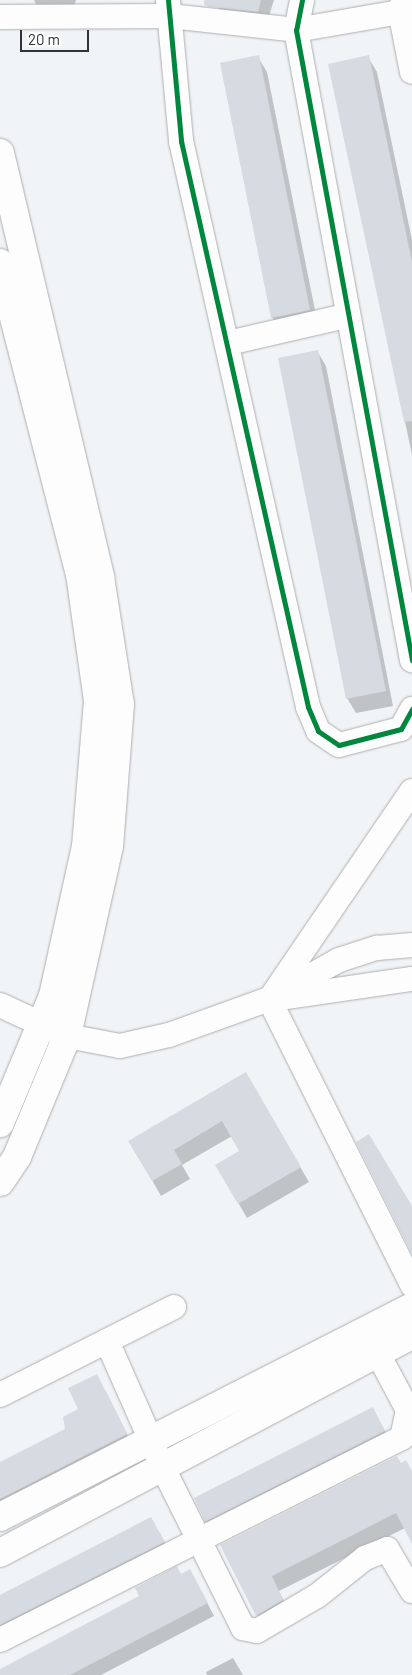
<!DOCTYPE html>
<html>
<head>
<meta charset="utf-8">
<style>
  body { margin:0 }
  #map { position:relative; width:412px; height:1675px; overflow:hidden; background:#f1f4f7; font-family:Barlow,sans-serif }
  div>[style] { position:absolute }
  .shadow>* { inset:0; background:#0003 }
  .building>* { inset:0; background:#d5dbe1 }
  .roads { filter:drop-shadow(0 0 1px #acafb1) drop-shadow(0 0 1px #acafb1) }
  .minor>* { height:24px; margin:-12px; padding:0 12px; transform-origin:12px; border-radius:12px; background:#fdfdfe }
  .secondary>* { height:28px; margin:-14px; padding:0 14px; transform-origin:14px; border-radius:14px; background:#fdfdfe }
  .primary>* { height:28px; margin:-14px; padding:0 14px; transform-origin:14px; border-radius:14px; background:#fdfdfe }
  .cycleway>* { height:5px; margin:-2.5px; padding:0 2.5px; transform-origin:2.5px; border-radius:2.5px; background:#00873e }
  span { translate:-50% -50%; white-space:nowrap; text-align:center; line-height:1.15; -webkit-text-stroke:5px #fff; paint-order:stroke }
  .scale { position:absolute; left:20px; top:30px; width:69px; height:22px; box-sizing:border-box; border:2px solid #313335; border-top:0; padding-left:6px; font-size:15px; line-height:18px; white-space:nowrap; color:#313335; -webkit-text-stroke:4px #fff; paint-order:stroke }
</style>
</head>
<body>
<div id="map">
  <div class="shadow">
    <div style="clip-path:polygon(34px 0,76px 0,71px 15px,37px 6px)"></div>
    <div style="clip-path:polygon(220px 0,274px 0,266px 26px,226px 22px,218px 7px)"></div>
    <div style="clip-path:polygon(258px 57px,267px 72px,318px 325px,281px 332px,272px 317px)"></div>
    <div style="clip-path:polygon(368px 57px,377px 72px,412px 240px,412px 455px,330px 65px)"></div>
    <div style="clip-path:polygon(317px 351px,326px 366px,393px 706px,356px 713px,347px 698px)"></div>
    <div style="clip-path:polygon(245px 1073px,309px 1182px,247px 1218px,217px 1166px,241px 1152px,232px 1136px,182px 1165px,190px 1179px,161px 1196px,130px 1141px)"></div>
    <div style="clip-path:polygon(105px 1390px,135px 1450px,0 1520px,0 1464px,66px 1430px,80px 1410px)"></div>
    <div style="clip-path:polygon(381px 1424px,393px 1446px,215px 1536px,206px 1521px)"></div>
    <div style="clip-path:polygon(401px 1464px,412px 1472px,412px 1542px,405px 1528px,279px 1591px,291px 1615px,265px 1630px,222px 1545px)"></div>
    <div style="clip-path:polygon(160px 1533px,172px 1557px,0 1646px,0 1597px)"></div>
    <div style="clip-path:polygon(181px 1576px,197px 1583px,214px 1616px,101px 1675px,0 1675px,0 1670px)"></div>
    <div style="clip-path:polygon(233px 1658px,243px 1675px,207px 1675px,206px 1672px)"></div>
  </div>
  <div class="building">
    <div style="clip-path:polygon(204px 0,261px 0,258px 12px,210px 7px,204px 5px)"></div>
    <div style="clip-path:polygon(259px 55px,310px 310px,271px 318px,220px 63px)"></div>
    <div style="clip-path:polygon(369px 55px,412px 262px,412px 421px,404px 422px,328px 64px)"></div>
    <div style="clip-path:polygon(318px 350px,386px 691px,346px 699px,278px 358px)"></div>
    <div style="clip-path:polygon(246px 1072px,301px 1167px,238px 1204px,215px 1165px,239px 1151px,222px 1121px,174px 1150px,182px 1164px,152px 1181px,128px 1141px)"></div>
    <div style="clip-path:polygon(369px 1134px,412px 1206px,412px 1254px,356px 1142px)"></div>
    <div style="clip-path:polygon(97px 1374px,127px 1434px,0 1499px,0 1462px,65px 1429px,63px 1417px,78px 1409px,68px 1388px)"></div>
    <div style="clip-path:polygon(373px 1407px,385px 1431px,205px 1522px,194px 1498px)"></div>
    <div style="clip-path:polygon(397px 1456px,401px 1463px,406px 1460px,412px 1471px,412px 1544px,396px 1513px,272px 1576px,283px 1600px,256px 1616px,220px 1545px)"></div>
    <div style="clip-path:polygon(151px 1517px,165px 1542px,0 1625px,0 1595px)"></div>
    <div style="clip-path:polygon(177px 1566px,181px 1574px,190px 1569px,208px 1603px,70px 1675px,0 1675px,0 1669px,139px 1596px,135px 1588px)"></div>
  </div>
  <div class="roads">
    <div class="minor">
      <div style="left:168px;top:0;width:142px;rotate:84.7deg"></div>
      <div style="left:181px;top:141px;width:580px;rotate:77.35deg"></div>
      <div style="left:308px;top:707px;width:26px;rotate:67deg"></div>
      <div style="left:318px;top:731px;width:25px;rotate:34deg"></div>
      <div style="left:339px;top:745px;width:64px;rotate:-14.5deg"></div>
      <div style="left:401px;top:729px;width:23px;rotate:-61deg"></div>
      <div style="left:302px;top:0;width:31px;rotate:101deg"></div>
      <div style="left:296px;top:30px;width:641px;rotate:79.57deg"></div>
      <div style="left:403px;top:0;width:11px;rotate:105deg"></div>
      <div style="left:400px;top:11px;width:62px;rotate:78.9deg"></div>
      <div style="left:0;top:17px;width:170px;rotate:-0.3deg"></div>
      <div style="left:170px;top:16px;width:127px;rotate:6.3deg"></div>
      <div style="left:296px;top:30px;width:118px;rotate:-9.8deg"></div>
      <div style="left:228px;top:343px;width:121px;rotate:-12.9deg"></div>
      <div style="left:272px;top:996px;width:248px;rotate:-55.7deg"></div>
      <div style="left:281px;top:998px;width:132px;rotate:-8.3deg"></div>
      <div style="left:269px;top:999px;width:320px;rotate:63.4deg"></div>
      <div style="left:0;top:1005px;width:74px;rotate:24.8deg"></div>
      <div style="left:67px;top:1036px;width:54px;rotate:10.7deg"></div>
      <div style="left:120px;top:1046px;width:50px;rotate:-12.7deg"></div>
      <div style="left:169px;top:1035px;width:106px;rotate:-19.8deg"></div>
      <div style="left:269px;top:999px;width:80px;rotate:-29.1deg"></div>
      <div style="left:339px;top:960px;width:40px;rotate:-18deg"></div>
      <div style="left:377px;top:948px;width:35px;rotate:-5deg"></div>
      <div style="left:107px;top:1341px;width:141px;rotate:66.2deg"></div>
      <div style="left:164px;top:1470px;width:177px;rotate:63.4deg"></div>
      <div style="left:243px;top:1628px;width:14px;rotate:12deg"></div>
      <div style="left:257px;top:1631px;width:69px;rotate:-30.3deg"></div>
      <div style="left:317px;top:1596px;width:61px;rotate:-38.4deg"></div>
      <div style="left:365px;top:1558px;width:24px;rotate:-22deg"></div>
      <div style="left:387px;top:1549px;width:49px;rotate:59.2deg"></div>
      <div style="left:0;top:1395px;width:195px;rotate:-26.8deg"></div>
      <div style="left:0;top:1640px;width:450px;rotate:-26.7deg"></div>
      <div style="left:402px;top:1438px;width:29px;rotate:-78deg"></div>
      <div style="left:408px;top:1410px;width:64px;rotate:-118.2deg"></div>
    </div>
    <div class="secondary">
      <div style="left:0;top:1517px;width:462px;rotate:-27deg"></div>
      <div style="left:0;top:1553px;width:466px;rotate:-27.9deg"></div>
    </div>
    <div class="primary">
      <div style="left:0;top:153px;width:436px;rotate:76.7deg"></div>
      <div style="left:100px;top:577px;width:129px;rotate:81.1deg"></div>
      <div style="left:120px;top:704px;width:142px;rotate:94.4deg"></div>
      <div style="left:109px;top:846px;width:195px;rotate:102.5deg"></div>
      <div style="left:67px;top:1036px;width:131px;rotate:112.5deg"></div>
      <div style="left:17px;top:1157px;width:30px;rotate:124deg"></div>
      <div style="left:0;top:263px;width:321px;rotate:75.6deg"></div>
      <div style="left:80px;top:574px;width:128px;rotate:81.9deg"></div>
      <div style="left:98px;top:701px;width:145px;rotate:94.7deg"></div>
      <div style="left:86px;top:846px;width:154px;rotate:102.4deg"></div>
      <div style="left:53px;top:996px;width:138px;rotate:112.7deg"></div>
    </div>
  </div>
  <div class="cycleway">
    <div style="left:168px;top:0;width:142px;rotate:84.7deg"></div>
    <div style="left:181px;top:141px;width:580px;rotate:77.35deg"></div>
    <div style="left:308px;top:707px;width:26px;rotate:67deg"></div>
    <div style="left:318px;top:731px;width:25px;rotate:34deg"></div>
    <div style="left:339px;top:745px;width:64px;rotate:-14.5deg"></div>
    <div style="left:401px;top:729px;width:23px;rotate:-61deg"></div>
    <div style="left:302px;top:0;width:31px;rotate:101deg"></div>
    <div style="left:296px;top:30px;width:641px;rotate:79.57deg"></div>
  </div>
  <div class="scale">20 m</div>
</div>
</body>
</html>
